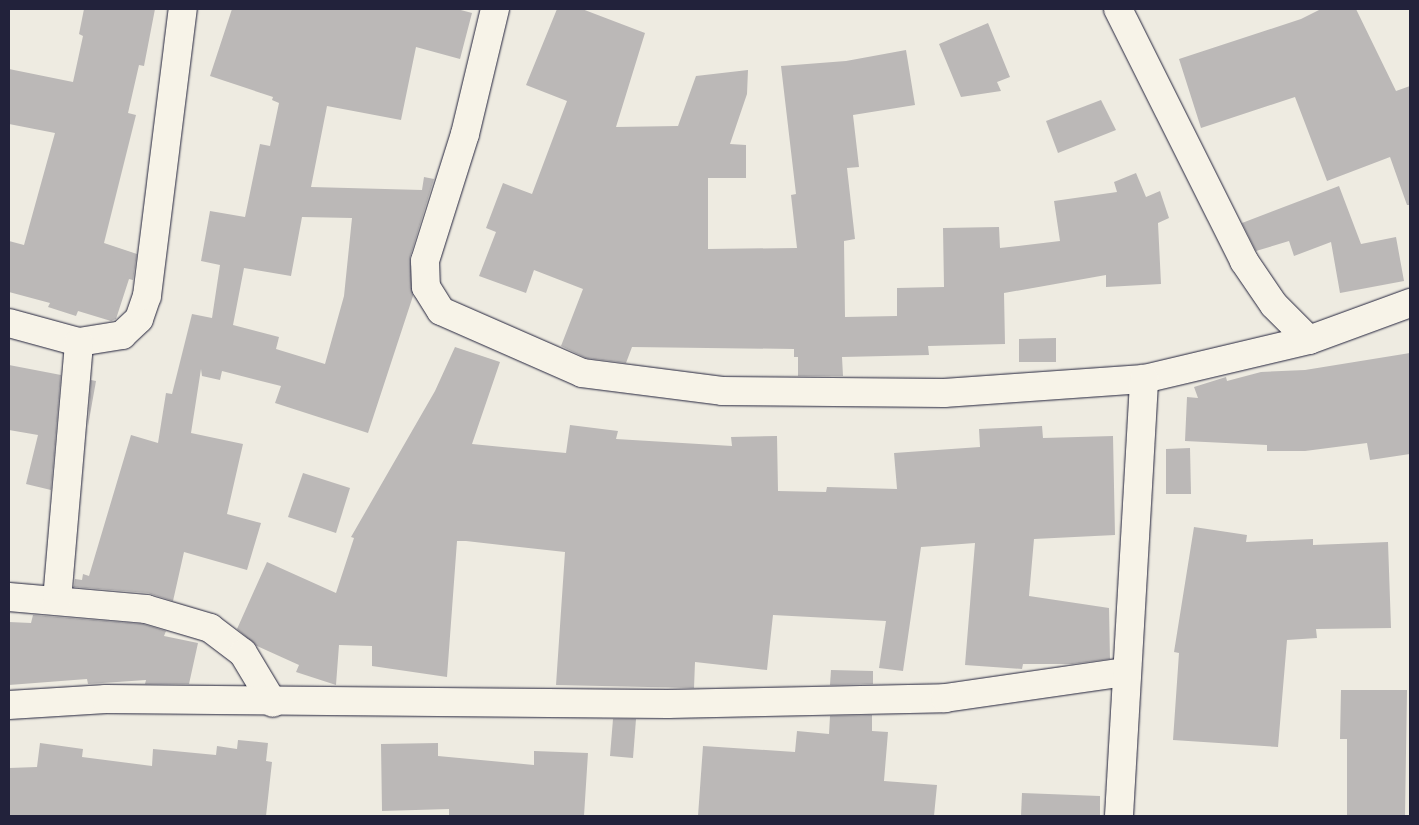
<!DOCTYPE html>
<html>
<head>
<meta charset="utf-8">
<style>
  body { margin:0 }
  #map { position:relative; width:1419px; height:825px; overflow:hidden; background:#eeebe1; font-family:"Gochi Hand",sans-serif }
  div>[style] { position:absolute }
  .building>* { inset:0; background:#bbb8b7 }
  .roads { filter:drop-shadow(0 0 1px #22223b) drop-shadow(0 0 1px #22223b) }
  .minor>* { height:28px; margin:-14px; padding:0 14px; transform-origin:14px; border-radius:14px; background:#f7f3e8 }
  span { translate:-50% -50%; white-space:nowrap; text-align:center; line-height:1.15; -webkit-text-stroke:4px #f7f3e8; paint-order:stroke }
  .frame { position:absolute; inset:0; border:10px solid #22223b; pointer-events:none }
</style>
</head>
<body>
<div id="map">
  <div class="building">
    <div style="clip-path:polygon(84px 9px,155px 9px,144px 66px,139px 65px,128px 113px,136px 115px,104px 243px,137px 254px,133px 280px,129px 279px,116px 319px,111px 321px,78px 311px,76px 316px,48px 307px,50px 303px,9px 292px,9px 241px,24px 245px,55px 133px,9px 124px,9px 69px,73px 82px,83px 36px,79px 34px)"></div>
    <div style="clip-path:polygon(evenodd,232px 9px,457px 9px,472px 13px,460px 59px,416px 47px,401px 120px,327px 106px,311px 187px,422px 190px,424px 177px,434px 179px,410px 257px,413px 296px,368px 433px,275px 403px,281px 386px,222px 371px,220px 380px,202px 376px,201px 369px,191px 433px,243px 444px,227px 514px,261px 523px,247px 570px,184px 552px,173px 601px,148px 593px,74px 587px,75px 579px,82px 580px,83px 574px,89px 576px,131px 435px,158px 443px,166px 393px,172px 394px,192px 314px,212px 318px,220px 265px,201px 261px,210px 211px,245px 217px,260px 144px,270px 146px,279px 103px,272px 100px,273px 97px,210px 76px,232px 9px,302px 217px,352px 218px,344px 296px,325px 364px,276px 349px,279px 337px,233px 325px,244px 268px,291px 276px,302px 217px)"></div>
    <div style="clip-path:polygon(557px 9px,582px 9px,645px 33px,616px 127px,678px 126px,696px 76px,748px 70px,747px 94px,730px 144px,746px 145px,746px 178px,708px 178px,708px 249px,797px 248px,791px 195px,796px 194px,781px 66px,846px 61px,906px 50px,915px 105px,853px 115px,859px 167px,847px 168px,855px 239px,844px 241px,845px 317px,897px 316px,897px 288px,944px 287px,943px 228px,999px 227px,1000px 248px,1060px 241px,1054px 201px,1117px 192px,1114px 182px,1136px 173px,1146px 197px,1160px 191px,1169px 218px,1158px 223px,1161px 284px,1106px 287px,1106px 275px,1004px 293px,1005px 344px,928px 346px,929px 355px,842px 357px,843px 376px,798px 376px,798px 357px,794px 357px,794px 349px,632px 347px,626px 363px,586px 358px,561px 346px,583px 289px,534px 270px,526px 293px,479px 276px,496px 232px,486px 228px,503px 183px,532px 194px,567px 101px,526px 85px)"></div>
    <div style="clip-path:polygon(1321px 9px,1356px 9px,1396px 91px,1410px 86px,1410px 205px,1407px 205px,1390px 157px,1327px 181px,1295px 97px,1201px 128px,1179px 59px,1301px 19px)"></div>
    <div style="clip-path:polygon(988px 23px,1010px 77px,997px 82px,1001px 91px,961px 97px,939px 44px)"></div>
    <div style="clip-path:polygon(1101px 100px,1116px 130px,1058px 153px,1046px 121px)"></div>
    <div style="clip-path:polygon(1339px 186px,1361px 244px,1396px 237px,1404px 281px,1340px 293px,1331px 242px,1294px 256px,1289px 241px,1256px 251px,1242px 223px)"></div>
    <div style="clip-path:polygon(1056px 338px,1056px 362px,1019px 362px,1019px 339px)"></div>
    <div style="clip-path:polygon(455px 347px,500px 362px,472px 444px,566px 453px,570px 425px,618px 431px,616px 439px,732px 446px,731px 437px,777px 436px,778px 491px,826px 492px,827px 487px,897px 489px,894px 453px,980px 447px,979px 429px,1042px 426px,1043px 438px,1113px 436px,1115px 535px,1034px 539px,1029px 596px,1109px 608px,1110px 659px,1072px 664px,1023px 664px,1022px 669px,965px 665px,975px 543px,921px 547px,903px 671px,879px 668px,886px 621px,773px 615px,767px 670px,695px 662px,694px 688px,556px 685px,565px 552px,466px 541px,457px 541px,447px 677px,372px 666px,372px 646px,339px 645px,336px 685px,296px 672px,299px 665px,257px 646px,237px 629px,267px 562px,336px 593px,354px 538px,351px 537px,435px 391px)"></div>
    <div style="clip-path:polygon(1410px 353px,1410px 454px,1370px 460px,1367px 443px,1305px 451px,1267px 451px,1267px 445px,1185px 441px,1187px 397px,1198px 398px,1194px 387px,1226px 377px,1227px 381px,1261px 372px,1305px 370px)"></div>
    <div style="clip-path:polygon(9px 365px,61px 375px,51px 490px,26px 484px,38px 435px,9px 430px)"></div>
    <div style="clip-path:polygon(91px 380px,96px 381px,88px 426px)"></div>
    <div style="clip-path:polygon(1190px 448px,1191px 494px,1166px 494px,1166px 449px)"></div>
    <div style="clip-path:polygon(303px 473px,350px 488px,336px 533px,288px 517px)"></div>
    <div style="clip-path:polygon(1194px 527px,1247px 535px,1246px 542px,1313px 539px,1313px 545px,1388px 542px,1391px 628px,1316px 629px,1317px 638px,1287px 640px,1278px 747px,1173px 740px,1179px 653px,1174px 652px)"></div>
    <div style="clip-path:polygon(33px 615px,143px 624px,166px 631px,164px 636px,198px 643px,189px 684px,145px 684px,146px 680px,88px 684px,87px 679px,9px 685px,9px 622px,31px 623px)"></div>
    <div style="clip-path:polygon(831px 670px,873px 671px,873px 684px,830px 685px)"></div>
    <div style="clip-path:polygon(1341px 690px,1407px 690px,1405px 816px,1347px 816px,1347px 739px,1340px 739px)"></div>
    <div style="clip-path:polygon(872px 715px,872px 731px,888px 732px,884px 781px,937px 785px,934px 816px,698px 816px,703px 746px,795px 752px,797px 731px,829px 734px,830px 716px)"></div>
    <div style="clip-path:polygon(613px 719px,636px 719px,633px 758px,610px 756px)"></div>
    <div style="clip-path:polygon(238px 740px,268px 743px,266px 761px,272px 762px,266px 816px,9px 815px,9px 768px,37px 767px,40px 743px,83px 749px,82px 757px,152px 766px,153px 749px,216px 755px,217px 746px,237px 749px)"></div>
    <div style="clip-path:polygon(438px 743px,438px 756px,534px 765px,534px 751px,588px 753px,584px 816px,449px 816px,449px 809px,382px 811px,381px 744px)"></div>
    <div style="clip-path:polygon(1022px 793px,1100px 796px,1100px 816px,1021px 816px)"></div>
  </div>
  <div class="roads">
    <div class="minor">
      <div style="left:495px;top:9px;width:129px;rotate:103.5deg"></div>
      <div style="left:465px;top:134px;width:133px;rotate:107.5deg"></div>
      <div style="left:425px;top:261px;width:26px;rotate:88deg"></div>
      <div style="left:426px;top:287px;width:28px;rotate:58deg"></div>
      <div style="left:441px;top:311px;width:154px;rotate:23.7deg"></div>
      <div style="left:582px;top:373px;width:141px;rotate:7.3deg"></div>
      <div style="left:722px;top:391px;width:222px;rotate:0.5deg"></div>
      <div style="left:944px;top:393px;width:200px;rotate:-4deg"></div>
      <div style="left:1144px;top:379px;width:170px;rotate:-13.3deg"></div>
      <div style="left:1309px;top:340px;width:108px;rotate:-20.1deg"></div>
      <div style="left:1118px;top:9px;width:282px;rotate:63.4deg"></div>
      <div style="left:1244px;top:261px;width:53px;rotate:55.7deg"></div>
      <div style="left:1274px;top:305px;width:49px;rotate:45deg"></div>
      <div style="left:9px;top:323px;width:73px;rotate:15.2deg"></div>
      <div style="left:79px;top:342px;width:44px;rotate:-9.2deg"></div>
      <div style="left:122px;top:335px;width:23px;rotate:-43deg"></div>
      <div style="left:139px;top:319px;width:24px;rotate:-71deg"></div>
      <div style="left:147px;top:296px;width:289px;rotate:-82.9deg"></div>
      <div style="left:9px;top:597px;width:138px;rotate:5deg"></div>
      <div style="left:146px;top:609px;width:67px;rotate:16.5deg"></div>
      <div style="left:210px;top:628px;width:41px;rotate:37.1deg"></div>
      <div style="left:243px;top:653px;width:58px;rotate:59deg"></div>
      <div style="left:57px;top:600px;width:259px;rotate:-85.1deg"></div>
      <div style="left:9px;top:705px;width:97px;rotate:-3.5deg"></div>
      <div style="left:106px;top:699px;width:562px;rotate:0.51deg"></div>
      <div style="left:668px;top:704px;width:277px;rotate:-1.2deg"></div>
      <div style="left:945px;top:698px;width:183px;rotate:-8.2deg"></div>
      <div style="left:1119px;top:816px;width:438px;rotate:-86.7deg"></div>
    </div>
  </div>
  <div class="frame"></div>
</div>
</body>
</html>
